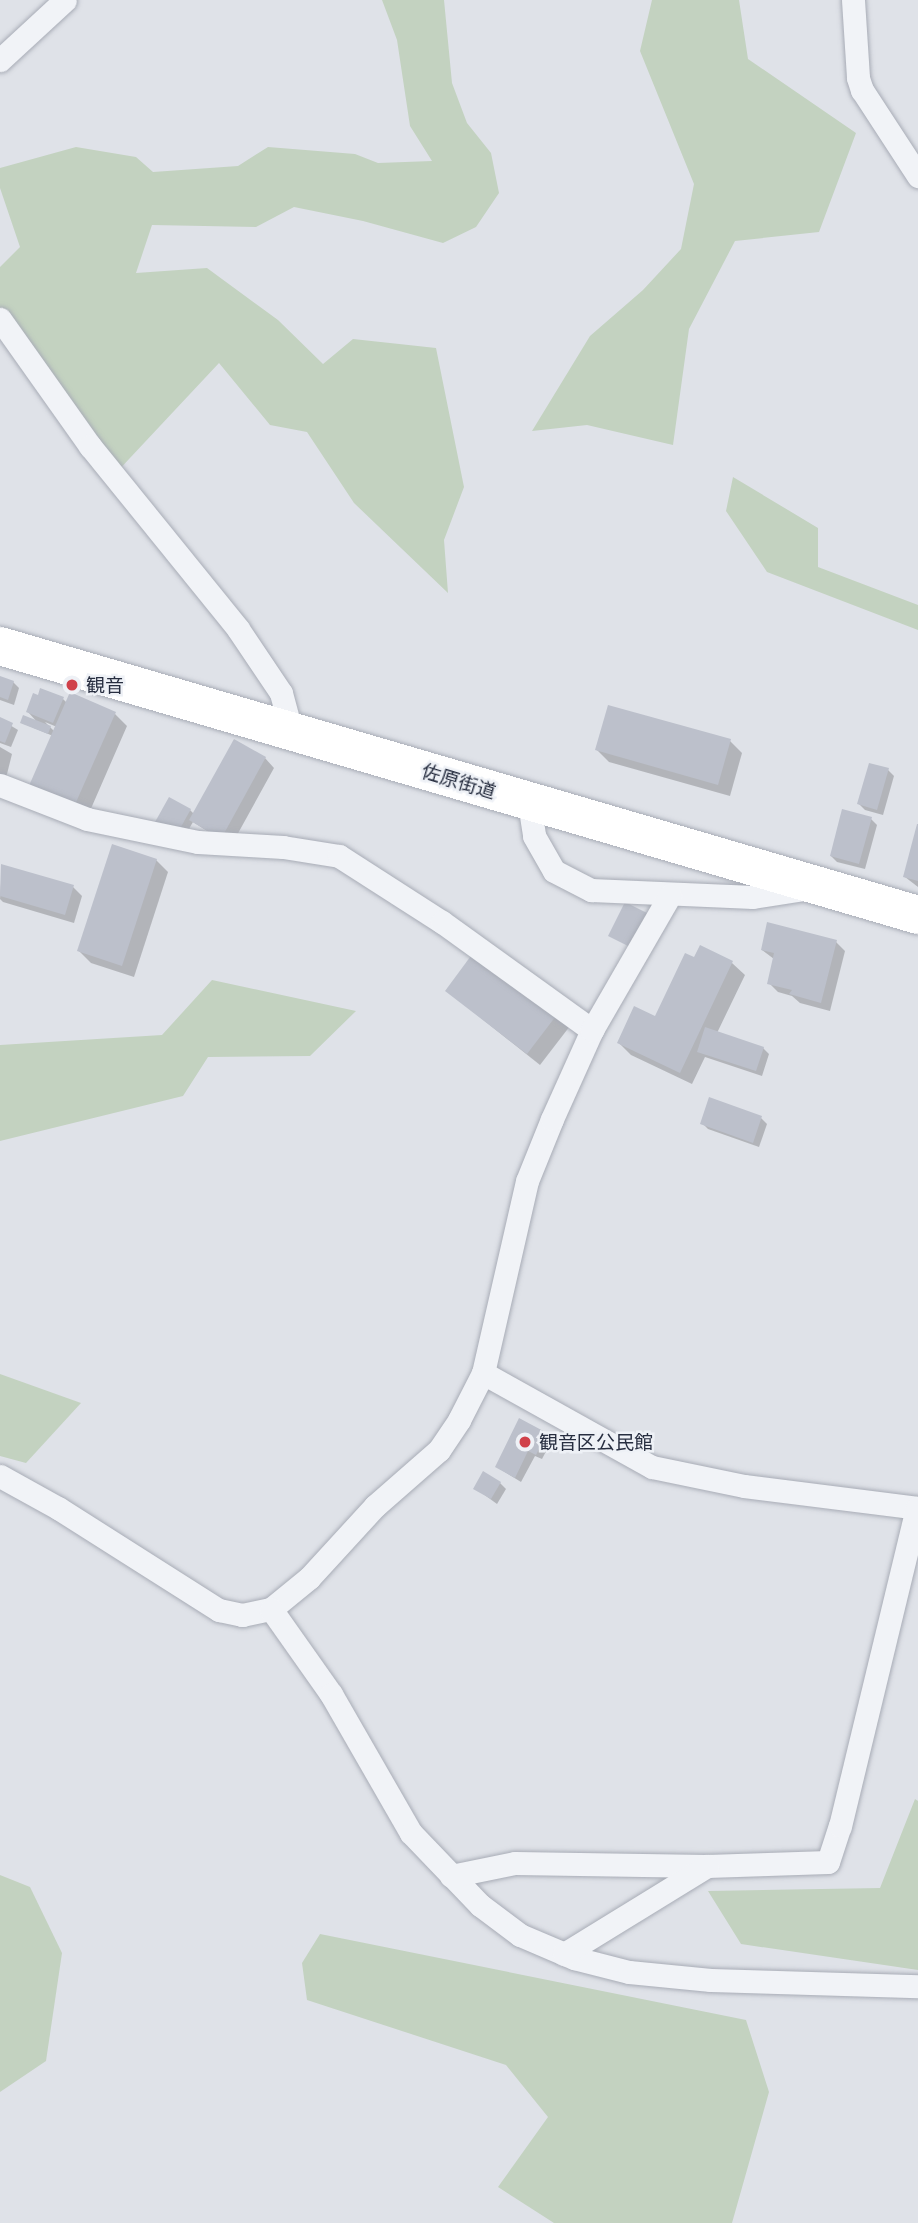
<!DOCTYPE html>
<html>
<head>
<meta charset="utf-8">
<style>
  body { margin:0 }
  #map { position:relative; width:918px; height:2223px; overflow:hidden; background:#dfe2e8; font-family:Barlow,"Noto Sans JP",sans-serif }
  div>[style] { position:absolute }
  .green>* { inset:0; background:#c3d2c0 }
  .shadow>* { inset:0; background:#0003 }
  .building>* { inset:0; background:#bcc0cb }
  .roads { filter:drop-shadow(0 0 2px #a8acb6) drop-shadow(0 0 2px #a8acb6) }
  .street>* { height:23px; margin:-11.5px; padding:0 11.5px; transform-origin:11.5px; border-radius:11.5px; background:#f1f3f7 }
  .highway>* { height:38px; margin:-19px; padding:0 19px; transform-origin:19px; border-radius:19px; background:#fff }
  .dots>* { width:19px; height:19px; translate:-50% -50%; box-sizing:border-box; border:4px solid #eef1f6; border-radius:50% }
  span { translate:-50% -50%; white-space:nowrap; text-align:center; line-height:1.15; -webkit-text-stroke:5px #eef1f6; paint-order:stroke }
  .poi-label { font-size:19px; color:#272e40 }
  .left { translate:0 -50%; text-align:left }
  .street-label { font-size:19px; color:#272e40 }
</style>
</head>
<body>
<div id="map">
  <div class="green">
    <div style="clip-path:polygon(382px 0,444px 0,452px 83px,467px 123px,491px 153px,499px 193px,476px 227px,443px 243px,363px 221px,294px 207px,256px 227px,152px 225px,136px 273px,207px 268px,278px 320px,323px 364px,353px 339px,436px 348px,464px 487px,444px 540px,448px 593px,354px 503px,307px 432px,270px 425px,219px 363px,115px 474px,0 319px,0 267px,20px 247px,0 188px,0 168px,76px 147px,136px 157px,153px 172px,238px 166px,268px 147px,355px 154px,378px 163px,432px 161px,410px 126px,397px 40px)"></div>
    <div style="clip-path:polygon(652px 0,739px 0,748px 59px,856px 133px,819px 232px,735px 241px,689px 329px,673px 445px,587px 425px,532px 431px,590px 336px,643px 290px,681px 249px,694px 184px,640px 51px)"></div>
    <div style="clip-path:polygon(733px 477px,818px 528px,818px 567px,918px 605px,918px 630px,767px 572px,726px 511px)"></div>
    <div style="clip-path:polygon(212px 980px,356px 1011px,310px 1056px,208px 1057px,183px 1096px,0 1141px,0 1045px,162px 1035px)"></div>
    <div style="clip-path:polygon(0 1374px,81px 1403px,26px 1463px,0 1456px)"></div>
    <div style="clip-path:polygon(915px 1799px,918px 1801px,918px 1970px,741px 1944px,708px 1891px,880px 1888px)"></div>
    <div style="clip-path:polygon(0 1875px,30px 1887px,62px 1953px,46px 2061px,0 2092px)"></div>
    <div style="clip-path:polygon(320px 1934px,746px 2020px,769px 2092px,732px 2223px,554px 2223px,498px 2187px,548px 2117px,506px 2065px,307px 2000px,302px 1963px)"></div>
  </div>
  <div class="shadow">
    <div style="clip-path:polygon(0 678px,13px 682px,19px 688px,14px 705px,0 700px)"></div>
    <div style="clip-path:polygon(evenodd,63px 699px,67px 703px,115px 714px,127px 726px,86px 820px,42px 800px,53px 736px,22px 723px,38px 723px,28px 712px,63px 699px,45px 722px,57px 727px,55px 732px,45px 722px)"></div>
    <div style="clip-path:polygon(0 719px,18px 730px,11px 747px,0 743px)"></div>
    <div style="clip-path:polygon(730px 741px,742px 753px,730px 796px,609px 762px,597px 750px)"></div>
    <div style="clip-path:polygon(0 747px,12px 754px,6px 778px,0 777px)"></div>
    <div style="clip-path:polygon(265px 758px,274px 768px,231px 846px,193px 822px,183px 839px,163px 827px,190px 810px,194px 814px)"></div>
    <div style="clip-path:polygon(888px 770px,894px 776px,883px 815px,865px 810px,859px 804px)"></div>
    <div style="clip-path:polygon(871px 819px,877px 825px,865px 869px,837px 862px,831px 856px)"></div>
    <div style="clip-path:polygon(918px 827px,918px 887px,905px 877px)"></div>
    <div style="clip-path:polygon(156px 860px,168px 872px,134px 977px,91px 963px,79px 951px)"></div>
    <div style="clip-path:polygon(2px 866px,73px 887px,82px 896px,74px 923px,3px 902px,0 899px)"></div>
    <div style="clip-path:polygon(836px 942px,845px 951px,830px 1011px,800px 1003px,792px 996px,778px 992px,769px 983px,774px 959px,762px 950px)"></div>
    <div style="clip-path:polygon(701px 948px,732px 963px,745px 975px,717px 1033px,763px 1048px,769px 1054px,762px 1076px,705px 1057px,692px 1084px,631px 1055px,619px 1043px,656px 1018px)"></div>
    <div style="clip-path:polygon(477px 952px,570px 1026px,540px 1065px,447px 991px)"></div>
    <div style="clip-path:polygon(761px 1118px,767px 1124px,759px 1147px,708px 1129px,702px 1123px)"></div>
    <div style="clip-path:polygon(546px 1434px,552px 1440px,542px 1459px,535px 1456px,521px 1482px,497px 1467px)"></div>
    <div style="clip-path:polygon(500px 1483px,506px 1489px,497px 1504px,475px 1488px)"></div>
  </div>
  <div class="building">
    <div style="clip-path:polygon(0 676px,14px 681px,8px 700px,0 697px)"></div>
    <div style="clip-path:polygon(40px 688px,64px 697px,53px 723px,26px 712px,33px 693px,38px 695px)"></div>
    <div style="clip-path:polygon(70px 692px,116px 712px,73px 809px,28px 788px)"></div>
    <div style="clip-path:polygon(608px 705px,731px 739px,718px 785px,595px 750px)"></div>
    <div style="clip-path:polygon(23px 715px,51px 726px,48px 734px,20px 723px)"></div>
    <div style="clip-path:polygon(0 717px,13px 723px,5px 743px,0 741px)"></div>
    <div style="clip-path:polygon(234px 739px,266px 757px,221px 839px,189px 820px)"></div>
    <div style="clip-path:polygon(869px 763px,889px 768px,877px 810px,857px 804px)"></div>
    <div style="clip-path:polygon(169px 797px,191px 809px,177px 834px,155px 822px)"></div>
    <div style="clip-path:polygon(842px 809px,872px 817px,859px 864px,830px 856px)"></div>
    <div style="clip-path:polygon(917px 824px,918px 824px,918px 881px,903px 877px)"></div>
    <div style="clip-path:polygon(112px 844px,157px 859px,122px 966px,77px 951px)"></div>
    <div style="clip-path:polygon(1px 864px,74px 885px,65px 915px,0 896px)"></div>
    <div style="clip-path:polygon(625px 902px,651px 915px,634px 949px,608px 936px)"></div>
    <div style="clip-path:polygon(767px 922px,837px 940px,821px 1003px,789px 994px,792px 990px,767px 984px,774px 953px,761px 950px)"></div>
    <div style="clip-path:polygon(700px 945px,733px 961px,680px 1073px,617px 1043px,634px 1006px,655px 1016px,685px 953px,694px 957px)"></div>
    <div style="clip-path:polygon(476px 949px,559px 1012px,527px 1054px,445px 991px)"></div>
    <div style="clip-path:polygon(705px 1027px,764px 1047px,756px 1071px,697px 1052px)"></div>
    <div style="clip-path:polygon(709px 1097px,762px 1116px,753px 1143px,700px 1124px)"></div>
    <div style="clip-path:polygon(519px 1418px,547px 1433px,536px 1455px,528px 1451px,515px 1478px,495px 1467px)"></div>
    <div style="clip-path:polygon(483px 1471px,501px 1482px,491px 1499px,473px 1489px)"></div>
  </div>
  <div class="roads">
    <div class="street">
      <div style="left:853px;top:0;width:78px;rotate:86.3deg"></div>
      <div style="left:858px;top:78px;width:13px;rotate:72deg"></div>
      <div style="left:862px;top:90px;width:103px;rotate:56.9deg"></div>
      <div style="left:0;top:60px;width:88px;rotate:-42.7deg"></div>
      <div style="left:0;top:319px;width:156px;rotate:54.7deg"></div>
      <div style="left:90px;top:446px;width:235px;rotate:51deg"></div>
      <div style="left:238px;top:629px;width:77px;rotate:56.1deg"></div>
      <div style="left:281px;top:693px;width:39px;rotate:75deg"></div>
      <div style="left:0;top:785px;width:93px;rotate:21.3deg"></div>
      <div style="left:87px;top:819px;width:113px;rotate:11.7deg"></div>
      <div style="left:198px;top:842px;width:85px;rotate:3.4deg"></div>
      <div style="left:283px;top:847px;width:57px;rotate:9.1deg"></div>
      <div style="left:339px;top:856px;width:122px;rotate:32.7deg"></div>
      <div style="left:442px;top:922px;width:185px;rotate:35.8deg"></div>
      <div style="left:529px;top:803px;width:33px;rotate:81deg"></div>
      <div style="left:534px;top:836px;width:40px;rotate:60.3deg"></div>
      <div style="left:554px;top:871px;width:42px;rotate:27.2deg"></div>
      <div style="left:591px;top:890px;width:162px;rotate:2.5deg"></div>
      <div style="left:753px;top:897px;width:52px;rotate:-8.9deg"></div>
      <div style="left:483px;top:1373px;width:193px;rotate:29.1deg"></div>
      <div style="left:652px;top:1467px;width:94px;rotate:11.7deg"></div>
      <div style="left:744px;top:1486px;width:175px;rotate:7.2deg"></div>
      <div style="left:0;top:1476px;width:66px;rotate:28.9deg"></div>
      <div style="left:58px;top:1508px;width:191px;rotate:32.4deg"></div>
      <div style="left:219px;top:1610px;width:24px;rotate:12deg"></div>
      <div style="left:242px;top:1615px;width:30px;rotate:-12deg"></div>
      <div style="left:271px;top:1609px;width:49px;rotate:-39.2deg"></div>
      <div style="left:309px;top:1578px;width:98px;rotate:-47.5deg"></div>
      <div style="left:375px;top:1506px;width:85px;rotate:-41.2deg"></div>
      <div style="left:439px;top:1450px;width:36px;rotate:-56deg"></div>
      <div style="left:459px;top:1420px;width:53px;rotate:-62.9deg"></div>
      <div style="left:483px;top:1373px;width:197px;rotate:-77.1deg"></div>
      <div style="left:527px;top:1181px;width:67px;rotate:-68deg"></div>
      <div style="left:552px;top:1119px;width:98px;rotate:-65.8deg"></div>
      <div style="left:592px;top:1030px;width:156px;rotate:-60deg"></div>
      <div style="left:271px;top:1609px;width:104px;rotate:54.8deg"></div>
      <div style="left:331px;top:1694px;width:160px;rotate:60.1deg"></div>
      <div style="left:411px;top:1833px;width:100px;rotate:46.2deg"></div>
      <div style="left:480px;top:1905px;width:50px;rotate:36.9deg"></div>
      <div style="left:520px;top:1935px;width:59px;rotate:23.1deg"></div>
      <div style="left:574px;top:1958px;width:57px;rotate:14.3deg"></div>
      <div style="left:629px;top:1972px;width:82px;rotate:5.6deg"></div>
      <div style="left:711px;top:1980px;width:207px;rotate:1.7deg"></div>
      <div style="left:451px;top:1876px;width:65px;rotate:-11.5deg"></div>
      <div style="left:515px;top:1863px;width:192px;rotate:0.9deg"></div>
      <div style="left:707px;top:1866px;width:121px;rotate:-1.9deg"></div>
      <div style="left:828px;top:1862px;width:38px;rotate:-72deg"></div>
      <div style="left:840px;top:1826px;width:327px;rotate:-76.4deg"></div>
      <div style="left:564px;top:1954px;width:168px;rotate:-31.6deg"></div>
    </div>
    <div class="highway">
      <div style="left:0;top:646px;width:957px;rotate:16.33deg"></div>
    </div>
  </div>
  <div class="dots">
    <div style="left:72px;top:685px;background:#d0414a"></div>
    <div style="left:525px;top:1442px;background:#d0414a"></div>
  </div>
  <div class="poi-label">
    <span class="left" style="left:86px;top:685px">観音</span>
    <span class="left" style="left:539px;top:1442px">観音区公民館</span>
  </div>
  <div class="street-label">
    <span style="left:459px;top:781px;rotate:17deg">佐原街道</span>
  </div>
</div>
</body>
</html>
